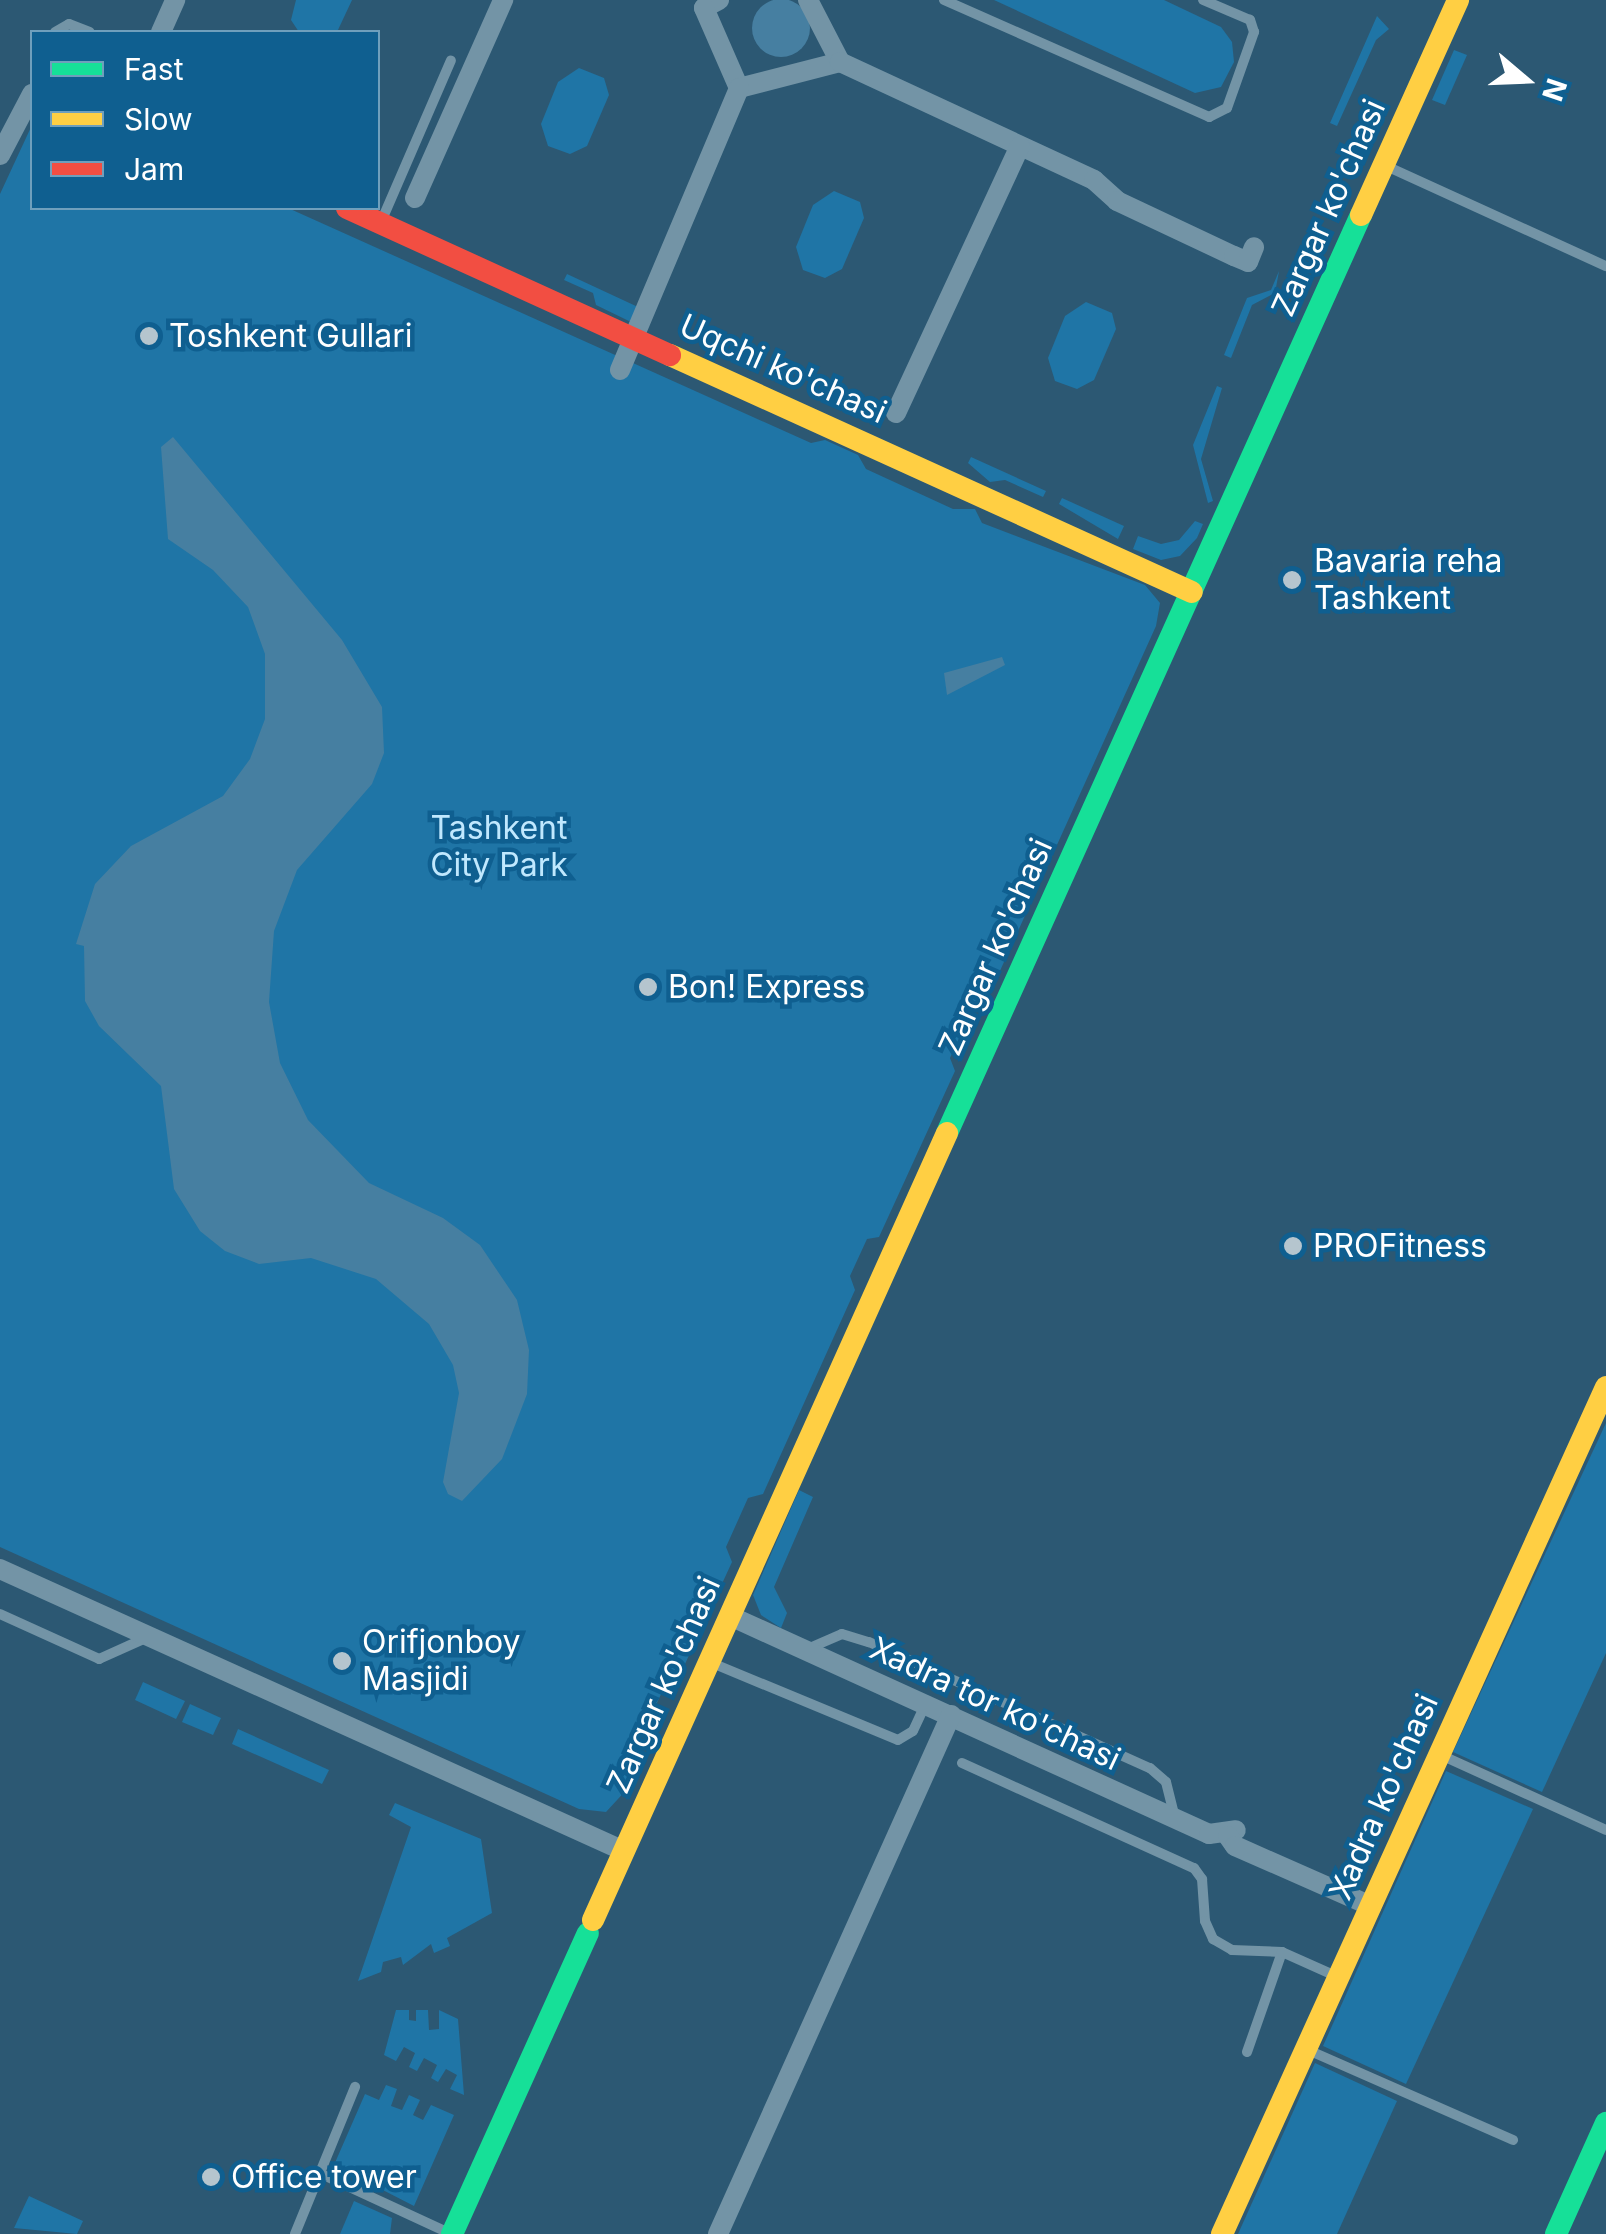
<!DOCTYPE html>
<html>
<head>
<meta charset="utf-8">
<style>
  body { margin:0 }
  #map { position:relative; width:1606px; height:2234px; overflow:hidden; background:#2c5873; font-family:Inter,sans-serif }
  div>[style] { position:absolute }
  .green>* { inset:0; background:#1f75a6 }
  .water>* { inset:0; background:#467fa1 }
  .round { border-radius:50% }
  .lane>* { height:10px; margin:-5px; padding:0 5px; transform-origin:5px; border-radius:5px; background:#7394a6 }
  .street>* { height:20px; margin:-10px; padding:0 10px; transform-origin:10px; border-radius:10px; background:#7394a6 }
  .fast>* { height:22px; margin:-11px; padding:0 11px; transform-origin:11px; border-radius:11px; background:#16e098 }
  .slow>* { height:22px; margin:-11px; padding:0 11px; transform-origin:11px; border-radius:11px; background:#ffcf43 }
  .jam>* { height:22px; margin:-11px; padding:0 11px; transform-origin:11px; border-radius:11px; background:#f24e42 }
  .dots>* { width:28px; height:28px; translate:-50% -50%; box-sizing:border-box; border:5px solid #0f5f90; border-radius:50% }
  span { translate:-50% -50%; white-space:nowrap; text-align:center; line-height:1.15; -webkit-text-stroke:9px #0f5f90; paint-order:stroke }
  .street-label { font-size:32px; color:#fff }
  .poi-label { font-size:32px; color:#fff }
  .left { translate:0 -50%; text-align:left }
  .park-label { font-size:32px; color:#c0e8fe }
  .legend { position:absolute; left:30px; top:30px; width:350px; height:180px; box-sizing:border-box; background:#0f5f90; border:2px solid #6f9fbc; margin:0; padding:12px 18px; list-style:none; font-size:30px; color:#fff }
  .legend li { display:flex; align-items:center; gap:20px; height:50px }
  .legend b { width:50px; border:2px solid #6f9fbc }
  .north { position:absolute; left:1476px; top:30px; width:100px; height:100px; -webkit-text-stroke:8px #0f5f90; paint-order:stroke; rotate:109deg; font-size:28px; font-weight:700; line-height:40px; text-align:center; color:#fff }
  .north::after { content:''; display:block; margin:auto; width:35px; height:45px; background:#fff; clip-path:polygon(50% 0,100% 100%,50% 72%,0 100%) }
</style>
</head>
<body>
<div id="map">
  <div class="green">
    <div style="clip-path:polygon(296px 0,352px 0,337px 32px,299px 32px,291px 20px)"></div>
    <div style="clip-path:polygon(994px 0,1164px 0,1221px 27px,1232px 42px,1234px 62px,1221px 87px,1195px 93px)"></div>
    <div style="clip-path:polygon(1377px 16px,1389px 29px,1376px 40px,1337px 126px,1330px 123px)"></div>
    <div style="clip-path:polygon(1454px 50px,1467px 55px,1445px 105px,1432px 100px)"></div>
    <div style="clip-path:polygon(579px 68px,604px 78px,609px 95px,587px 146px,570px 154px,548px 146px,541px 124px,558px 82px)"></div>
    <div style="clip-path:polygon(32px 125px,32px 208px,288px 208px,811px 443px,825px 440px,858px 455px,866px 469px,953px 509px,975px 509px,982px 523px,1145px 585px,1160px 603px,1156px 626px,985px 1004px,973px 1008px,950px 1058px,955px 1071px,879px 1237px,867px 1239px,850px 1276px,855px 1290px,763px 1494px,748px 1498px,726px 1547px,732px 1562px,673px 1690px,664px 1688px,636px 1747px,642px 1759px,629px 1787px,606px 1812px,579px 1809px,0 1547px,0 194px)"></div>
    <div style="clip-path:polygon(834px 191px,860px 202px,864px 218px,842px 269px,825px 278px,803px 270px,796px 247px,813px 205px)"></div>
    <div style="clip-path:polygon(1279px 271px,1275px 293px,1252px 305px,1231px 358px,1224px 355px,1247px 298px,1271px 290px)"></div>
    <div style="clip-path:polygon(567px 274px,638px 307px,631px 322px,596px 305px,593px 293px,564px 280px)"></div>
    <div style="clip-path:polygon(1086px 302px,1112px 313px,1116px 329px,1094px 380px,1077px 389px,1055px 381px,1048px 358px,1065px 316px)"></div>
    <div style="clip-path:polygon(1217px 386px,1222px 388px,1201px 459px,1213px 501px,1208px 503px,1193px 445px)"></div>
    <div style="clip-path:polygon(971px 457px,1046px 491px,1043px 497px,1005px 480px,990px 482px,968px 463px)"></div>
    <div style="clip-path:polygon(1062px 498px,1124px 526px,1118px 539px,1059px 504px)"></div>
    <div style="clip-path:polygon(1195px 521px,1203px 524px,1197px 538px,1180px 556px,1161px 560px,1133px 549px,1138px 536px,1161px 544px,1179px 540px)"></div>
    <div style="clip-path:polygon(1606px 1423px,1606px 1653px,1542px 1792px,1453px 1752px)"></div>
    <div style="clip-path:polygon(799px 1490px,813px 1497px,774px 1587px,787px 1613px,781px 1628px,761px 1615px,753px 1595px)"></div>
    <div style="clip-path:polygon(143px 1682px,185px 1701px,176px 1719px,135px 1700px)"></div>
    <div style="clip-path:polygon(190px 1704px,221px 1718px,213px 1735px,182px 1722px)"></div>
    <div style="clip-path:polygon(238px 1729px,329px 1770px,322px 1784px,232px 1744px)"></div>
    <div style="clip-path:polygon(1446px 1771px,1533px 1809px,1406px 2084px,1323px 2046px)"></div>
    <div style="clip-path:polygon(395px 1803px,481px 1839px,492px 1913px,447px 1938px,450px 1946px,434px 1953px,431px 1944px,403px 1965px,401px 1957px,383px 1962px,381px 1972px,358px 1981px,411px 1827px,389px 1815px)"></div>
    <div style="clip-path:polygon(396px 2010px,409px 2010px,409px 2020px,416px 2021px,416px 2010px,428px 2010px,429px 2030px,439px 2029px,439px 2010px,458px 2019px,464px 2095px,450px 2089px,457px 2075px,446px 2069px,438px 2082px,431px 2078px,437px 2065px,424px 2058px,417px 2071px,409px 2067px,415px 2053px,404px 2047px,396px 2061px,384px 2055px)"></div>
    <div style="clip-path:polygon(1315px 2063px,1397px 2101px,1337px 2234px,1238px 2234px)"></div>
    <div style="clip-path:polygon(386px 2085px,397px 2089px,391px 2106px,402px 2110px,409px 2095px,420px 2100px,413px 2115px,423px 2120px,431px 2105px,454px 2115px,414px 2206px,334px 2165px,365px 2094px,379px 2100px)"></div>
    <div style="clip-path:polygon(29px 2196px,83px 2221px,77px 2234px,14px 2228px)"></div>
    <div style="clip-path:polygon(354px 2201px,392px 2218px,390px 2234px,340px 2234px)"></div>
  </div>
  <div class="water">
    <div class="round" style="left:752px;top:-1px;width:58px;height:58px"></div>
    <div style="clip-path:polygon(173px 437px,342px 640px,382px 707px,384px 753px,372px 784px,297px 870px,274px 931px,269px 1002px,280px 1063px,308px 1120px,369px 1183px,443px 1218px,480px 1245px,517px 1300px,529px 1350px,527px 1394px,502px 1459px,462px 1501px,448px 1494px,443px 1482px,459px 1393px,453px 1365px,429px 1324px,376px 1279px,311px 1258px,259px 1264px,225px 1251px,200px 1231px,174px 1189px,161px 1086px,99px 1026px,85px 1001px,84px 946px,76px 944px,95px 884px,131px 846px,223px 796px,250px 759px,265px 719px,265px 654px,248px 607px,213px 570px,168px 539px,161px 447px)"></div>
    <div style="clip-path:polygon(1002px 657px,1005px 665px,947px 695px,944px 673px)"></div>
  </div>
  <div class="lane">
    <div style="left:944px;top:0;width:290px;rotate:23.8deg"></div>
    <div style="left:1209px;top:117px;width:20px;rotate:-27deg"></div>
    <div style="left:1227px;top:108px;width:81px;rotate:-70.4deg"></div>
    <div style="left:1254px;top:32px;width:13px;rotate:-108deg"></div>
    <div style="left:1250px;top:20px;width:51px;rotate:-156.9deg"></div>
    <div style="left:55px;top:32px;width:16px;rotate:-30deg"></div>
    <div style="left:69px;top:24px;width:22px;rotate:21deg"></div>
    <div style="left:1384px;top:165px;width:244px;rotate:24.5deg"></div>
    <div style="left:381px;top:222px;width:176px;rotate:-66.6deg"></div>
    <div style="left:0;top:1614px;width:109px;rotate:24.4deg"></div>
    <div style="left:99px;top:1659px;width:54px;rotate:-24.2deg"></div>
    <div style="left:805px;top:1650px;width:40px;rotate:-23.4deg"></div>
    <div style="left:842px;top:1634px;width:28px;rotate:17deg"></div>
    <div style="left:869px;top:1642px;width:308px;rotate:24.2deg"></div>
    <div style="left:1150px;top:1768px;width:21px;rotate:41deg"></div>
    <div style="left:1166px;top:1782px;width:38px;rotate:76deg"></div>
    <div style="left:712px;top:1663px;width:201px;rotate:22.5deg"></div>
    <div style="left:898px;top:1740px;width:17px;rotate:-31deg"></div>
    <div style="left:913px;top:1731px;width:29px;rotate:-65deg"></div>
    <div style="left:1443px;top:1756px;width:179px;rotate:24.4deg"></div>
    <div style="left:962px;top:1763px;width:255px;rotate:24.4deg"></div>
    <div style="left:1194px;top:1868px;width:14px;rotate:54deg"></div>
    <div style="left:1202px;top:1879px;width:42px;rotate:85.9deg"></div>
    <div style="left:1205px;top:1921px;width:20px;rotate:66deg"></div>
    <div style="left:1213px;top:1939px;width:22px;rotate:30deg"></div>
    <div style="left:1232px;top:1950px;width:50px;rotate:2.3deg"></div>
    <div style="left:1308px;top:2050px;width:224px;rotate:23.7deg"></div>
    <div style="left:1247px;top:2052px;width:106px;rotate:-70.7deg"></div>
    <div style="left:1282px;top:1952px;width:61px;rotate:24.1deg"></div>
    <div style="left:317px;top:2172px;width:148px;rotate:24.8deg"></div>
    <div style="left:295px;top:2234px;width:159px;rotate:-67.8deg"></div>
  </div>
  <div class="street">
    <div style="left:719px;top:0;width:17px;rotate:152deg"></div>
    <div style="left:704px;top:8px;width:87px;rotate:66.4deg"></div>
    <div style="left:739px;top:88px;width:104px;rotate:-14.4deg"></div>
    <div style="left:808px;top:0;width:70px;rotate:62.7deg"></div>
    <div style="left:840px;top:62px;width:280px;rotate:24.9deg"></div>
    <div style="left:1094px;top:180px;width:31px;rotate:42deg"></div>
    <div style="left:1117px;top:201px;width:129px;rotate:25.2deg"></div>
    <div style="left:1234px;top:256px;width:15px;rotate:23deg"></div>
    <div style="left:1248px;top:262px;width:16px;rotate:-68deg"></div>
    <div style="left:161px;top:32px;width:35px;rotate:-66deg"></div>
    <div style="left:0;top:155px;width:69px;rotate:-62.3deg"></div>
    <div style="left:415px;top:198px;width:217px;rotate:-66deg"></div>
    <div style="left:620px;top:370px;width:306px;rotate:-67.1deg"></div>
    <div style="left:896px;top:413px;width:294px;rotate:-65.1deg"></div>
    <div style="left:0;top:1569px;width:685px;rotate:24.32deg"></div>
    <div style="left:730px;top:1616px;width:526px;rotate:24.47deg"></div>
    <div style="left:1209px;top:1834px;width:27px;rotate:-8deg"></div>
    <div style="left:1228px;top:1836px;width:12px;rotate:55deg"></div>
    <div style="left:1235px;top:1846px;width:149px;rotate:23.8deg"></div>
    <div style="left:718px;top:2234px;width:569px;rotate:-65.82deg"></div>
  </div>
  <div class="fast">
    <div style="left:947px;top:1133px;width:1007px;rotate:-65.73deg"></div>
    <div style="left:452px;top:2234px;width:330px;rotate:-65.7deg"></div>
    <div style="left:1556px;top:2234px;width:122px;rotate:-65.8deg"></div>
  </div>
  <div class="slow">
    <div style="left:1361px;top:215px;width:236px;rotate:-65.7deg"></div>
    <div style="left:670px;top:355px;width:573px;rotate:24.42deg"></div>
    <div style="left:593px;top:1920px;width:863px;rotate:-65.78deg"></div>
    <div style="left:1222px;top:2234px;width:930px;rotate:-65.61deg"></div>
  </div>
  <div class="jam">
    <div style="left:347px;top:208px;width:355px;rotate:24.5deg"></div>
  </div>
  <div class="dots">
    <div style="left:149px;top:336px;background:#b5c5ce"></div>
    <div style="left:1292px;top:580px;background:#b5c5ce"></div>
    <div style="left:648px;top:987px;background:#b5c5ce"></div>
    <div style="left:1293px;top:1246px;background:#b5c5ce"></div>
    <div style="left:342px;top:1661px;background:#b5c5ce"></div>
    <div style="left:211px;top:2177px;background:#b5c5ce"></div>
  </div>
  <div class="street-label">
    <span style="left:1329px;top:208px;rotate:-66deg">Zargar ko'chasi</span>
    <span style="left:783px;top:369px;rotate:24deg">Uqchi ko'chasi</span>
    <span style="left:996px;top:947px;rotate:-66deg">Zargar ko'chasi</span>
    <span style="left:664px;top:1685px;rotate:-66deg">Zargar ko'chasi</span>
    <span style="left:995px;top:1704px;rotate:25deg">Xadra tor ko'chasi</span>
    <span style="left:1384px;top:1797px;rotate:-66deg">Xadra ko'chasi</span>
  </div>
  <div class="poi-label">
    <span class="left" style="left:169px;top:336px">Toshkent Gullari</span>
    <span class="left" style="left:1314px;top:580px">Bavaria reha<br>Tashkent</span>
    <span class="left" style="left:668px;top:987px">Bon! Express</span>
    <span class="left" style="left:1313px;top:1246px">PROFitness</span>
    <span class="left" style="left:362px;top:1661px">Orifjonboy<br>Masjidi</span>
    <span class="left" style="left:231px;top:2177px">Office tower</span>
  </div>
  <div class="park-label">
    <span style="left:499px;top:847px">Tashkent<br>City Park</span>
  </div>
  <ul class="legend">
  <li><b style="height:12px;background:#16e098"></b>Fast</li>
  <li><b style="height:12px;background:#ffcf43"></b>Slow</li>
  <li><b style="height:12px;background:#f24e42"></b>Jam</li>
  </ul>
  <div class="north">N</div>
</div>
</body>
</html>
